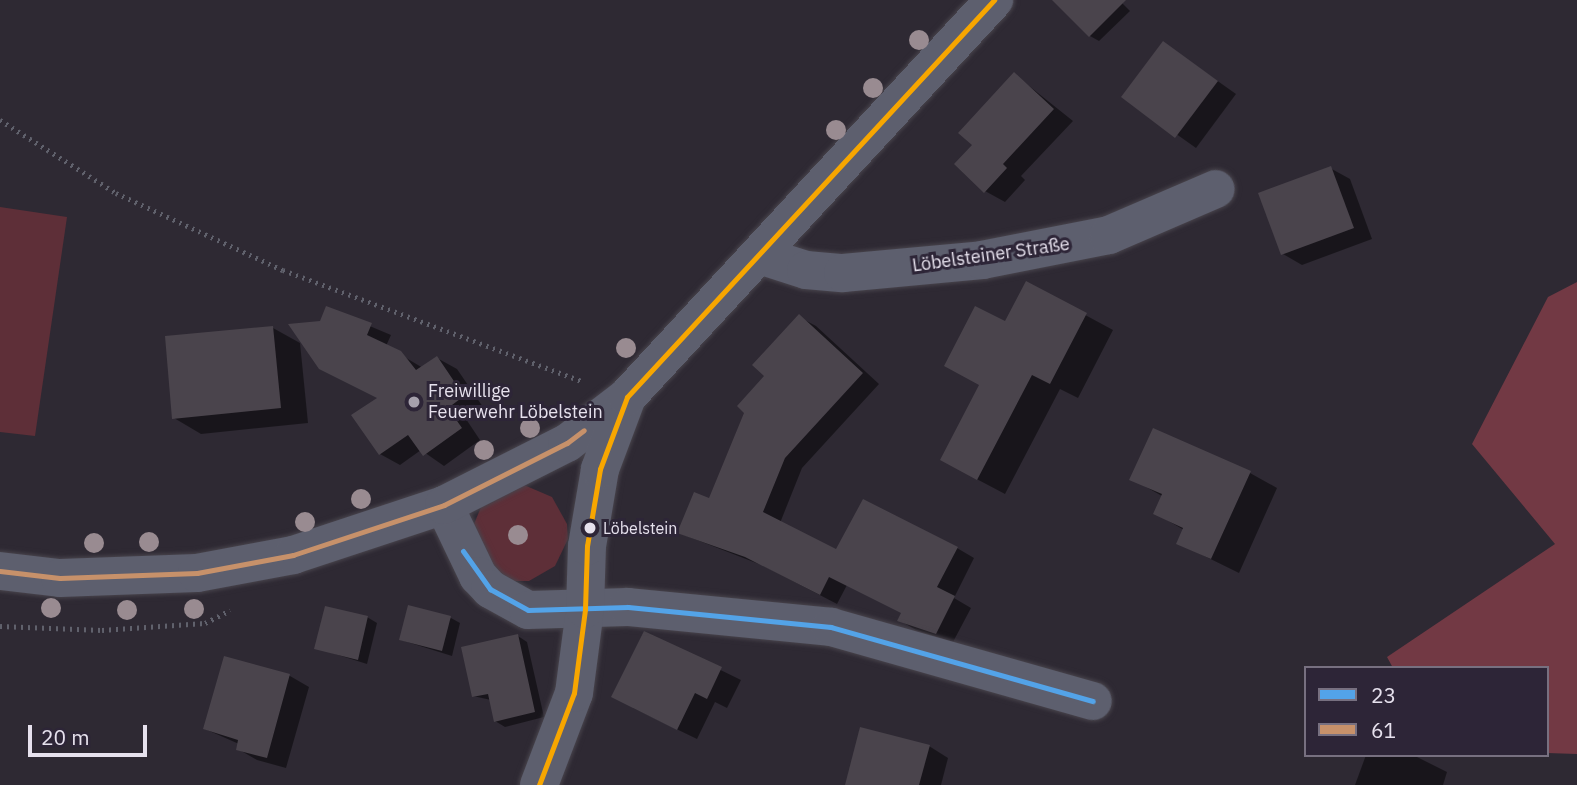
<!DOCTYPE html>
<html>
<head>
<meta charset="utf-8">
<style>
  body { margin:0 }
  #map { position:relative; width:1577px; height:785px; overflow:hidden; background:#2e2933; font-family:"IBM Plex Sans",sans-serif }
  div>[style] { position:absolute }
  .green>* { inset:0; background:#5e2f38 }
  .forest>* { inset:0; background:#723944 }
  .shadow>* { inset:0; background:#0007 }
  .building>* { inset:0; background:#4a444c }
  .path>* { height:4.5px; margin-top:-2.25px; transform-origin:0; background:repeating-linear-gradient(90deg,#60616c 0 2px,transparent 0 7px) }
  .roads { filter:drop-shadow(0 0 2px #48444c) drop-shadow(0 0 2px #48444c) }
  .minor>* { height:38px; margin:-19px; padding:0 19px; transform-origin:19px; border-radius:19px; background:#5d5f6e }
  .bus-1>* { height:5px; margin:-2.5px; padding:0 2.5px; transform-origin:2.5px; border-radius:2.5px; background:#53a3e8 }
  .bus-2>* { height:5px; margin:-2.5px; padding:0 2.5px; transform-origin:2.5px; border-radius:2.5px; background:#c7916a }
  .bus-3>* { height:5px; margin:-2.5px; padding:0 2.5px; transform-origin:2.5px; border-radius:2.5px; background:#f7a600 }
  .trees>* { width:20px; height:20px; margin:-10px; border-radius:50%; background:#998b91 }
  .dots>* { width:19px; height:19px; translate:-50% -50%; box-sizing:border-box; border:4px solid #2d2537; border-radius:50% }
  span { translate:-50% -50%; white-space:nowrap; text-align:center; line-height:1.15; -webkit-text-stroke:6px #2d2537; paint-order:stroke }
  .bus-label { font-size:16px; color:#e6e1ed }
  .left { translate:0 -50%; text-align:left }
  .street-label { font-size:18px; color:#e6e1ed }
  .poi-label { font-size:18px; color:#e6e1ed }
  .legend { position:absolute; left:1304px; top:666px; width:245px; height:91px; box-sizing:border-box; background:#2d2537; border:2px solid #777080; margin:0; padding:9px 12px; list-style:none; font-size:21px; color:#e6e1ed }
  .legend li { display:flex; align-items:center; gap:14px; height:35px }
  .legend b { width:35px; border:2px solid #777080 }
  .scale { position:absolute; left:28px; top:725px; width:119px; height:32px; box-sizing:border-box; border:4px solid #e6e1ed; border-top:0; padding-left:9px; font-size:21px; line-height:24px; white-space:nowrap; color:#e6e1ed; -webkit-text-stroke:5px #2d2537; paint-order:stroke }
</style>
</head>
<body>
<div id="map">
  <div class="green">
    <div style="clip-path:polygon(0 207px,67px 217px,35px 436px,0 432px)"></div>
    <div style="clip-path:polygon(524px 485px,552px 497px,567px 524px,568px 539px,555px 566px,529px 581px,514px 581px,500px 577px,472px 529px,483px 502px)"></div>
  </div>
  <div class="forest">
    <div style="clip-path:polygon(1577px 282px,1577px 754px,1547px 753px,1547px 668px,1393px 668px,1387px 657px,1555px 544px,1472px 444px,1548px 297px)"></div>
  </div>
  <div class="shadow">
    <div style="clip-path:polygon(1082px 0,1119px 0,1130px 11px,1099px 41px,1090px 36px)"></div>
    <div style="clip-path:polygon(1164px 43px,1236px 94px,1196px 148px,1124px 97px)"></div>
    <div style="clip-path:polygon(1014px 74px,1073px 121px,1021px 176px,1025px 180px,1005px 202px,985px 191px,974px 145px)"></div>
    <div style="clip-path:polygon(1330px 168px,1350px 179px,1372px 239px,1302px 265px,1283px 254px)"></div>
    <div style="clip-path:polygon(1026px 283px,1113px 330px,1078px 398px,1060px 389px,1005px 494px,969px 475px,981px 385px)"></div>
    <div style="clip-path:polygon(327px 308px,391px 335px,386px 346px,423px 368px,437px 358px,457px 369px,483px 407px,466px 419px,480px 440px,444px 466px,421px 450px,400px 465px,380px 454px,379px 398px,321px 323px)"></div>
    <div style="clip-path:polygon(799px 317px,816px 326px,879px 384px,802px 468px,780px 523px,837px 552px,957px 548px,974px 558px,954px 598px,971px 608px,953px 642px,916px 630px,899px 620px,903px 613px,847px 585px,837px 604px,764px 566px,679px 533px,710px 501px,766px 376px)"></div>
    <div style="clip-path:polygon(273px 328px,300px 343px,308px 423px,201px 434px,174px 418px)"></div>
    <div style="clip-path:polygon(1250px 473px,1277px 488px,1239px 573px,1178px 543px,1184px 530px,1155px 513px,1162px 496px,1132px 479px)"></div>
    <div style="clip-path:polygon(367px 617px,377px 623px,367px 664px,316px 648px)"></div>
    <div style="clip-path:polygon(451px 618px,460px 623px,452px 656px,401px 640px)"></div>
    <div style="clip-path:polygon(645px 633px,741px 680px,727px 708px,715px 702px,697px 739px,633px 708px)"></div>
    <div style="clip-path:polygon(518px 636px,527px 642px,544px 717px,505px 727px,495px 721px,491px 700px,473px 696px)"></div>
    <div style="clip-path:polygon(225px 658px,290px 676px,309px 687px,286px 768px,257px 760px,238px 749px,239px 744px,205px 729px)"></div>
    <div style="clip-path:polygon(929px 746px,948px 758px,941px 785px,847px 785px)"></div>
    <div style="clip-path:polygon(1366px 755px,1413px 755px,1447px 772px,1443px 785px,1355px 785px)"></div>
  </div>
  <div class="building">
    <div style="clip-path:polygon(1052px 0,1126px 0,1089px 37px)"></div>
    <div style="clip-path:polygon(1163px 41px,1218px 81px,1175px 138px,1121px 97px)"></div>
    <div style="clip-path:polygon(1014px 72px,1054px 109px,1003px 164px,1007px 168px,984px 193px,954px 164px,972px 145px,958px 133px)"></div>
    <div style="clip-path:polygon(1331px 166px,1354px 228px,1281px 255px,1258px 193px)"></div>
    <div style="clip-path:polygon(1026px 281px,1087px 313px,1050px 384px,1032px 375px,977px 480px,940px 460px,979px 385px,944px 366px,975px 306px,1005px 321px)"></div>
    <div style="clip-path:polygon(326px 306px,372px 323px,367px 335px,401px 351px,416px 370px,437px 356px,464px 396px,448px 408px,462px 428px,423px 456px,408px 435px,379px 455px,351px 415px,377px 398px,319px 369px,288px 324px,320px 321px)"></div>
    <div style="clip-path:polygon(799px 314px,863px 373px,785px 458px,763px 512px,836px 549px,863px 499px,958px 547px,937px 587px,955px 596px,936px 634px,897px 621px,901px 613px,829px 577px,820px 595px,745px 557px,677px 533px,694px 492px,709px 498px,744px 413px,737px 406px,764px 376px,752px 365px)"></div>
    <div style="clip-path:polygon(273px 326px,281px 408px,172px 419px,165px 336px)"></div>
    <div style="clip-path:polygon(1153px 428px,1251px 471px,1211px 559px,1176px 544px,1183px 528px,1153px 514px,1162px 494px,1129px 480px)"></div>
    <div style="clip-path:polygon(408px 605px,451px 616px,442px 651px,399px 640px)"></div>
    <div style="clip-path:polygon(325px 606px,368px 616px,358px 660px,314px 649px)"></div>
    <div style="clip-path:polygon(644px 631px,722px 667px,707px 699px,695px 693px,677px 730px,611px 697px)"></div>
    <div style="clip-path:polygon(518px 634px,535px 712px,494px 722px,488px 694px,472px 697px,461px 647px)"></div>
    <div style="clip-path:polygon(224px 656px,290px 674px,267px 758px,236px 750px,238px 740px,203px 729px)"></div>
    <div style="clip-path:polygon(860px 727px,930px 745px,919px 785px,845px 785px)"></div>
  </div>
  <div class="path">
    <div style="left:0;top:120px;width:137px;rotate:32.2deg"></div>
    <div style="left:116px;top:193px;width:184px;rotate:24.8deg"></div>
    <div style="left:283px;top:270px;width:319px;rotate:20.4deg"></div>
    <div style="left:0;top:626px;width:102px;rotate:2.2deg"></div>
    <div style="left:102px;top:630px;width:103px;rotate:-3.9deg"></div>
    <div style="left:205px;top:623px;width:28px;rotate:-27deg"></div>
  </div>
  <div class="roads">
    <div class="minor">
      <div style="left:759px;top:255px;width:49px;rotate:17.7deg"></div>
      <div style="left:806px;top:270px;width:37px;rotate:5deg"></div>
      <div style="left:843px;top:273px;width:140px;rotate:-5.3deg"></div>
      <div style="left:982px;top:260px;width:129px;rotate:-11.1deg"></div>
      <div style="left:1109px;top:235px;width:116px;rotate:-23.3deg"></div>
      <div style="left:444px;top:505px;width:79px;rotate:64.4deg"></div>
      <div style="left:478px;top:576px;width:18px;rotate:47deg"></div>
      <div style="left:490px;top:589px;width:43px;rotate:28.9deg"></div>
      <div style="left:528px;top:610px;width:100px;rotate:-1.7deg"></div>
      <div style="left:628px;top:607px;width:204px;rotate:5.6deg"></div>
      <div style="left:831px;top:627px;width:272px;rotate:15.8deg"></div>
      <div style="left:0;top:571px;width:60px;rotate:6.7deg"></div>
      <div style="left:60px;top:578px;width:137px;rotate:-2.1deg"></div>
      <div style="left:197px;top:573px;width:98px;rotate:-10.6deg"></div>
      <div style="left:293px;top:555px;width:159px;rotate:-18.3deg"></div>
      <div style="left:444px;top:505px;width:138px;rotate:-26.8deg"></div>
      <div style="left:567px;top:443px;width:76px;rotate:-37.5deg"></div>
      <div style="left:539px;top:785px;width:98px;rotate:-69.2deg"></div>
      <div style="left:574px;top:693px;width:85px;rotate:-82.5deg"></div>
      <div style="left:585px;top:609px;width:63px;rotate:-88.2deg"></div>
      <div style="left:587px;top:546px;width:78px;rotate:-80.4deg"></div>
      <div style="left:600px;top:469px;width:77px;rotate:-69.4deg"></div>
      <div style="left:627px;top:397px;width:541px;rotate:-47.25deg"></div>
    </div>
  </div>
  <div class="bus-1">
    <div style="left:463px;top:551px;width:47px;rotate:54.6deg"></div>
    <div style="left:490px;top:589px;width:43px;rotate:28.9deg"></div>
    <div style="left:528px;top:610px;width:100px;rotate:-1.7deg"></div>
    <div style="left:628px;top:607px;width:204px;rotate:5.6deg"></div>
    <div style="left:831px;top:627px;width:272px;rotate:15.8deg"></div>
  </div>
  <div class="bus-2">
    <div style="left:0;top:571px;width:60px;rotate:6.7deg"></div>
    <div style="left:60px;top:578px;width:137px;rotate:-2.1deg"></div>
    <div style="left:197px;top:573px;width:98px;rotate:-10.6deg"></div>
    <div style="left:293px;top:555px;width:159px;rotate:-18.3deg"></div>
    <div style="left:444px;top:505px;width:138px;rotate:-26.8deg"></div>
    <div style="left:567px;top:443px;width:21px;rotate:-37deg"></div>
  </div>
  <div class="bus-3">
    <div style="left:539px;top:785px;width:98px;rotate:-69.2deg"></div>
    <div style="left:574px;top:693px;width:85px;rotate:-82.5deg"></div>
    <div style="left:585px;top:609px;width:63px;rotate:-88.2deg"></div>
    <div style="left:587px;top:546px;width:78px;rotate:-80.4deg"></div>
    <div style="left:600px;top:469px;width:77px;rotate:-69.4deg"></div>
    <div style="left:627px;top:397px;width:541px;rotate:-47.25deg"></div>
  </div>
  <div class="trees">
    <div style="left:919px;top:40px"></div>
    <div style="left:873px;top:88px"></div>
    <div style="left:836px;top:130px"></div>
    <div style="left:626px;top:348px"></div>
    <div style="left:530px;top:428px"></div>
    <div style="left:484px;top:450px"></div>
    <div style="left:361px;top:499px"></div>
    <div style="left:305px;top:522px"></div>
    <div style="left:518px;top:535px"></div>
    <div style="left:149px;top:542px"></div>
    <div style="left:94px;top:543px"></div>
    <div style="left:51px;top:608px"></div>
    <div style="left:194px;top:609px"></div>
    <div style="left:127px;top:610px"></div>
  </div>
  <div class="dots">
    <div style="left:414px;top:402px;background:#a6a1ac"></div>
    <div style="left:590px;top:528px;background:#e6e1ed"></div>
  </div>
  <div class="bus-label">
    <span class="left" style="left:603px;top:528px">Löbelstein</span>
  </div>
  <div class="street-label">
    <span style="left:991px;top:255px;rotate:-8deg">Löbelsteiner Straße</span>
  </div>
  <div class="poi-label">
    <span class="left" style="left:428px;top:402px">Freiwillige<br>Feuerwehr Löbelstein</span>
  </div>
  <ul class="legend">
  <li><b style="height:9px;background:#53a3e8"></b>23</li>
  <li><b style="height:9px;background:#c7916a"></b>61</li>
  </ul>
  <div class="scale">20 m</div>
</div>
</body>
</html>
